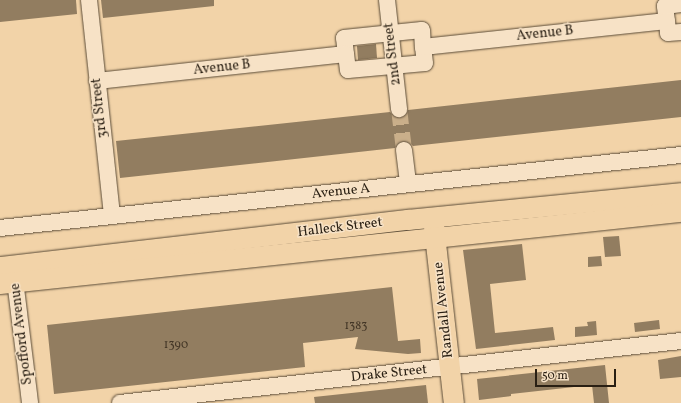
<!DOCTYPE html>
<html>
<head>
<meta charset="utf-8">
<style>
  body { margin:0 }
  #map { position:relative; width:681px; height:403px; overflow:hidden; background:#f2d3a8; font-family:Vollkorn,serif }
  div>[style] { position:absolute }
  .building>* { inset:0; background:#927d60 }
  .minor-tunnel>* { height:16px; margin-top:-8px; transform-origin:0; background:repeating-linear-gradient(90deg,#caaf8a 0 16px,transparent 0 24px) }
  .roads { filter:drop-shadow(0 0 1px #5b4c38) drop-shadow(0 0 1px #5b4c38) }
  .minor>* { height:16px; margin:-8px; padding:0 8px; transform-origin:8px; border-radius:8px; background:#f7e2c6 }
  .major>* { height:20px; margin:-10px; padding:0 10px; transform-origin:10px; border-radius:10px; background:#f2d3a8 }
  span { translate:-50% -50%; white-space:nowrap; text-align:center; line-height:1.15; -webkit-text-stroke:3px #f7e2c6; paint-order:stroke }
  .number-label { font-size:12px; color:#433626 }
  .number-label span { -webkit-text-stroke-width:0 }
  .street-label { font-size:14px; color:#291f13 }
  .scale { position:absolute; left:535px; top:369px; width:81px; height:18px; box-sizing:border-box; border:2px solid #291f13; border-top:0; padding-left:5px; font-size:12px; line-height:14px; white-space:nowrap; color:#291f13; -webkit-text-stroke:3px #f7e2c6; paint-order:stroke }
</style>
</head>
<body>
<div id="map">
  <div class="building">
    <div style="clip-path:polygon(0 0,76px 0,77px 14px,0 22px)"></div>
    <div style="clip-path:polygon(101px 0,214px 0,214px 6px,103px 18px)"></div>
    <div style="clip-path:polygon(376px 44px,377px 58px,358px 60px,357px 46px)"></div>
    <div style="clip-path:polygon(681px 80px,681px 117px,413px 146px,408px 141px,403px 141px,398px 143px,395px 148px,120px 178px,116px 141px,390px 112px,395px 117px,400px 118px,405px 116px,408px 110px)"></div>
    <div style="clip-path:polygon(619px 236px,621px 256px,605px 257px,603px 237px)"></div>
    <div style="clip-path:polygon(522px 244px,526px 280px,490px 284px,495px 333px,553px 327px,555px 340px,476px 349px,463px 250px)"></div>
    <div style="clip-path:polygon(601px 256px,602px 266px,588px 267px,588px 257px)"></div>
    <div style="clip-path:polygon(392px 287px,398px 341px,420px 339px,421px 353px,408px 354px,355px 349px,358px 337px,303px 343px,305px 367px,54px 394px,47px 325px)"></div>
    <div style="clip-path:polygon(659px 320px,660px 329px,635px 332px,634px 323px)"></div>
    <div style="clip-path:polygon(596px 321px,597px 335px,575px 337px,575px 327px,588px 326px,587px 322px)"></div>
    <div style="clip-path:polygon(681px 356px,681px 377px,660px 379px,658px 360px)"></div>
    <div style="clip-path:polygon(605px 365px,609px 403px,594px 403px,592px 385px,511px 394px,511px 396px,479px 400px,477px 379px)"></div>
    <div style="clip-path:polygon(426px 385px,428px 403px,315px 403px,314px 397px)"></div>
  </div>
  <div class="minor-tunnel">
    <div style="left:399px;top:109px;width:41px;rotate:83deg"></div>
  </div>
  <div class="roads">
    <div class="minor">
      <div style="left:89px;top:0;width:217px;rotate:83.9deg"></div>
      <div style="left:387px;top:0;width:110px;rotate:83.7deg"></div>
      <div style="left:667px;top:21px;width:15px;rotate:-98deg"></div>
      <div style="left:665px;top:6px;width:16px;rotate:-7deg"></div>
      <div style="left:346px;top:54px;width:16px;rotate:-97deg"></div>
      <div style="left:344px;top:38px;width:78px;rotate:-5.9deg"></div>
      <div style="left:422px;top:30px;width:17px;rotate:87deg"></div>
      <div style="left:97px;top:81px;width:250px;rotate:-6.2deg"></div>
      <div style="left:346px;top:54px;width:16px;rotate:83deg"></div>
      <div style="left:348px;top:70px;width:77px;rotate:-5.2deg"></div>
      <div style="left:425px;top:63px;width:16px;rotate:-97deg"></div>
      <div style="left:423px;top:47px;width:245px;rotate:-6.1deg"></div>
      <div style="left:667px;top:21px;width:12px;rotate:85deg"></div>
      <div style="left:668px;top:33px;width:13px;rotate:-4deg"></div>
      <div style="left:404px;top:150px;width:34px;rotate:83deg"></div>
      <div style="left:0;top:228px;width:685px;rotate:-6.12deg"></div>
      <div style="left:14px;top:272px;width:132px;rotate:83deg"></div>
      <div style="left:120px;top:403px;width:564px;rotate:-6.31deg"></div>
    </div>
    <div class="major">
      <div style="left:434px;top:226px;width:178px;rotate:83.6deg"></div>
      <div style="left:0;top:267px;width:411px;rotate:-6.6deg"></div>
      <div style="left:408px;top:220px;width:274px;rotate:-5.6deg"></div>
      <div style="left:0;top:284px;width:685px;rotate:-6.04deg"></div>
    </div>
  </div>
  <div class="number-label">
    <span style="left:356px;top:327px">1383</span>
    <span style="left:176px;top:346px">1390</span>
  </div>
  <div class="street-label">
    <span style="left:545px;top:34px;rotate:-6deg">Avenue B</span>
    <span style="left:393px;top:54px;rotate:-97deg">2nd Street</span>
    <span style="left:222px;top:68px;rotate:-6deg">Avenue B</span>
    <span style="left:100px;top:108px;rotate:-96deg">3rd Street</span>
    <span style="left:341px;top:192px;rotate:-6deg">Avenue A</span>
    <span style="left:340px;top:228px;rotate:-7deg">Halleck Street</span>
    <span style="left:444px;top:310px;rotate:-96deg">Randall Avenue</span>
    <span style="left:22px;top:334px;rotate:-97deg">Spofford Avenue</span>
    <span style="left:389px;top:374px;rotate:-6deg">Drake Street</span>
  </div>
  <div class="scale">50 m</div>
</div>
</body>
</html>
